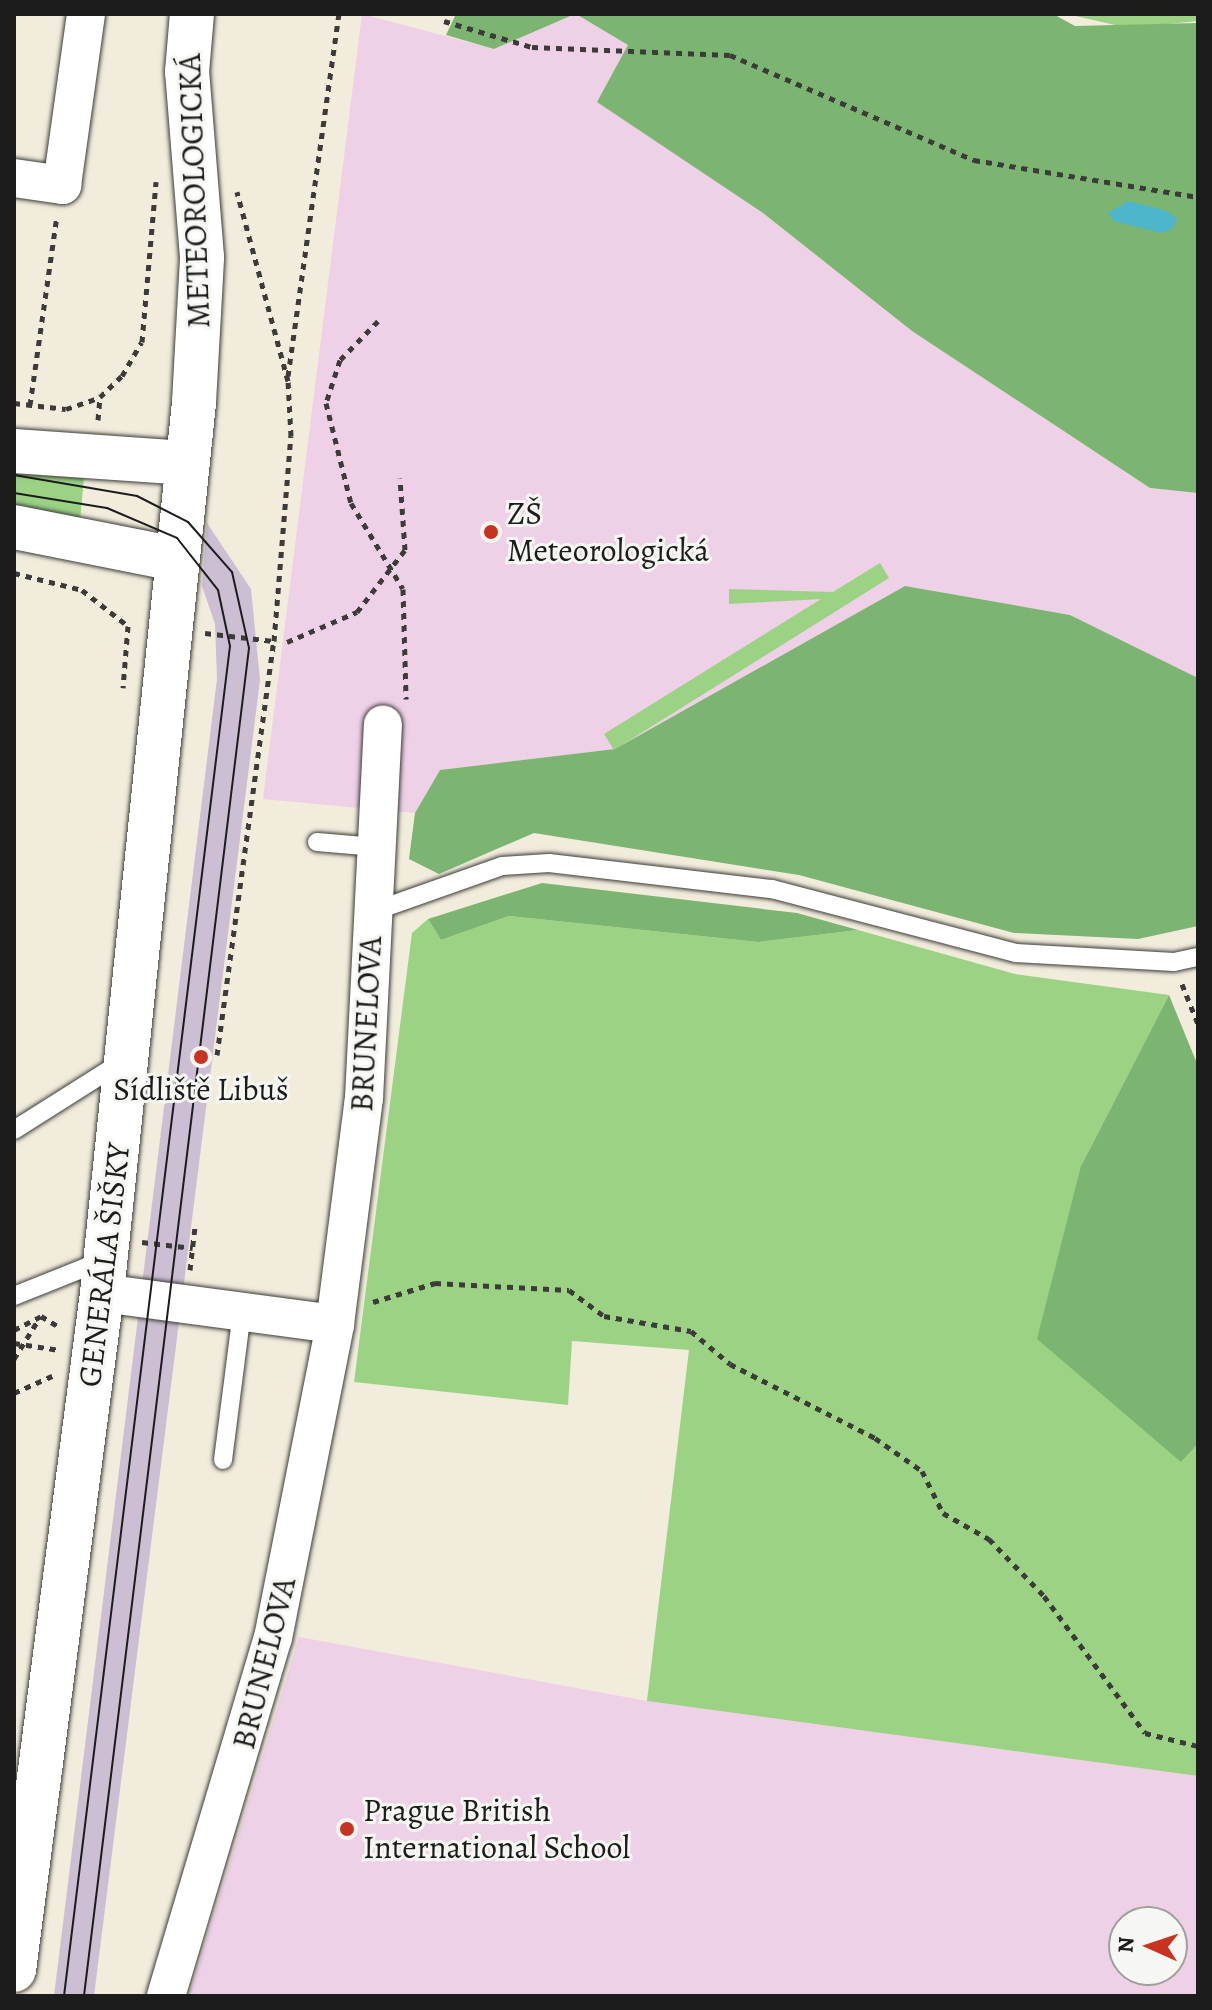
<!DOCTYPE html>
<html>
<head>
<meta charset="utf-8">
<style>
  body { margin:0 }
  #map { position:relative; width:1212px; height:2010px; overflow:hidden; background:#f1ecdb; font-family:Alegreya,serif }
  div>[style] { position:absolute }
  .built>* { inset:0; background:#eed0e7 }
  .industrial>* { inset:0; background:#ccbed3 }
  .green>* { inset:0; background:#9bd284 }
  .forest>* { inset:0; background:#7cb472 }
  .water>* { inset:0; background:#4db6ca }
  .path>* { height:5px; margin-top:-2.5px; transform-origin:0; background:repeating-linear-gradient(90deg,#3c3b39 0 6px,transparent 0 12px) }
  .roads { filter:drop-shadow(0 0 2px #3c3b39) drop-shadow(0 0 2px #3c3b39) }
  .service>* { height:18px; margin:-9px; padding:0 9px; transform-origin:9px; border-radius:9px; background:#fff }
  .minor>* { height:38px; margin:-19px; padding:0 19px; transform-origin:19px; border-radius:19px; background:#fff }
  .secondary>* { height:44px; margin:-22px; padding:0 22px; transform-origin:22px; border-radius:22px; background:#fff }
  .tram>* { height:2px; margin:-1px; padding:0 1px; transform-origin:1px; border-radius:1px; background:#1c1c1c }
  .dots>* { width:22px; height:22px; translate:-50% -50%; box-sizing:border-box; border:4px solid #f6f6f2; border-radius:50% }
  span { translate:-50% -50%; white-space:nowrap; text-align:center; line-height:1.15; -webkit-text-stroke:6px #f6f6f2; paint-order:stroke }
  .street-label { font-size:32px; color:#1c1c1c }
  .poi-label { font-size:32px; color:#1c1c1c }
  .left { translate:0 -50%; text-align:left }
  .frame { position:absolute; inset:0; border:16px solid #1c1c1c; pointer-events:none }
  .north { position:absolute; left:1108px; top:1906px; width:80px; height:80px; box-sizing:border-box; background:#f6f6f2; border:2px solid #9f9f9c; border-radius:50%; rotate:273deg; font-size:22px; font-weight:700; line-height:32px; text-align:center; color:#1c1c1c }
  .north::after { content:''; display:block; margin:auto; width:28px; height:36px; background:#c8321e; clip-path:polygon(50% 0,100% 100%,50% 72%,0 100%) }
</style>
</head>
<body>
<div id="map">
  <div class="built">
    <div style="clip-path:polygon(362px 14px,494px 49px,576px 14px,629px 45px,598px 102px,763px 213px,912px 331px,1150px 488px,1198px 493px,1198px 678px,1070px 615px,905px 586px,615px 749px,440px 770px,415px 813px,263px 799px)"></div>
    <div style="clip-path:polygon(evenodd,299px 1637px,647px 1701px,1198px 1776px,1198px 1996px,189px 1996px,299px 1637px,1124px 1922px,1172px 1922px,1172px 1970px,1124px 1970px,1124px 1922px)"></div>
  </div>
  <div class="industrial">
    <div style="clip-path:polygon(207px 523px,251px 589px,260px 680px,94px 1996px,54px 1996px,217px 679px,215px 624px,202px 586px)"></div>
  </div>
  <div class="green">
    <div style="clip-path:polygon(1067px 14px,1198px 14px,1198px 21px,1128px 28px)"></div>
    <div style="clip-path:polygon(14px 464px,85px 466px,80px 521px,14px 506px)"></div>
    <div style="clip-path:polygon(880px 563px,889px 578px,614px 750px,604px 734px,821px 599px,729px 604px,729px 589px,833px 592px)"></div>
    <div style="clip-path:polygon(509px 916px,758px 942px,858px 930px,1015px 974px,1169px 995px,1081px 1166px,1181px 1462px,1198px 1444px,1198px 1776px,647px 1701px,689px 1350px,572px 1341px,568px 1405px,354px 1382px,412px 933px,428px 919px,441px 940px)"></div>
  </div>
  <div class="forest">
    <div style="clip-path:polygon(456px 14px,575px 14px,494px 49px,446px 35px)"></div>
    <div style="clip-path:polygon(576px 14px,1053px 14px,1075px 26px,1198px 23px,1198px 493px,1150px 488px,912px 331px,763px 213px,597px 102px,628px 45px)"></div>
    <div style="clip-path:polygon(905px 586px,1070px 615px,1198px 678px,1198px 926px,1138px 939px,1014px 933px,799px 875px,534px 833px,439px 874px,409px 859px,415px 813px,440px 770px,615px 749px)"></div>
    <div style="clip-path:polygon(542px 883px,797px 913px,858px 930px,758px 942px,509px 916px,441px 940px,428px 919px)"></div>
    <div style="clip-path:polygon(1169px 995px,1198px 1066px,1198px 1444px,1181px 1462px,1037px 1339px,1081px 1166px)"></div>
  </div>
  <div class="water">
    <div style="clip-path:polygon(1128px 201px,1164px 210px,1177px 218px,1173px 228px,1162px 233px,1114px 221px,1108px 213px)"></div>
  </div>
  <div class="path">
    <div style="left:444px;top:21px;width:92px;rotate:16.5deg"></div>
    <div style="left:532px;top:47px;width:198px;rotate:2.3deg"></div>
    <div style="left:730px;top:55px;width:266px;rotate:23.3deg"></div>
    <div style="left:974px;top:160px;width:227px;rotate:9.4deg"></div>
    <div style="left:378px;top:321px;width:54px;rotate:134.3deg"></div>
    <div style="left:340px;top:360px;width:45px;rotate:108deg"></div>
    <div style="left:326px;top:403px;width:103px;rotate:76deg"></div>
    <div style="left:351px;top:503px;width:100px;rotate:58.8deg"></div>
    <div style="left:403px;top:589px;width:110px;rotate:88.4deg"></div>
    <div style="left:288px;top:376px;width:366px;rotate:-82deg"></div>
    <div style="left:14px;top:403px;width:52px;rotate:6.6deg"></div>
    <div style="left:66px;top:409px;width:36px;rotate:-19deg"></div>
    <div style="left:100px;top:397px;width:30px;rotate:-44deg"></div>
    <div style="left:122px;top:376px;width:39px;rotate:-60deg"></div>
    <div style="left:142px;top:342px;width:161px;rotate:-85deg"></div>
    <div style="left:30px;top:405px;width:191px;rotate:-81.9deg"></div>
    <div style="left:98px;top:420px;width:23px;rotate:-85deg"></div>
    <div style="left:14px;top:573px;width:70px;rotate:14deg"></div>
    <div style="left:82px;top:590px;width:58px;rotate:38deg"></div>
    <div style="left:128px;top:626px;width:62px;rotate:94.6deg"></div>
    <div style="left:205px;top:633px;width:69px;rotate:6.6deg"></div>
    <div style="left:287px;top:642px;width:76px;rotate:-23.2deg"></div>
    <div style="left:357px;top:612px;width:78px;rotate:-52.3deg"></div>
    <div style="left:405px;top:550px;width:72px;rotate:-94deg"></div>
    <div style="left:1182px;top:984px;width:43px;rotate:68.2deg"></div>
    <div style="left:217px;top:1055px;width:418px;rotate:-82.2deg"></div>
    <div style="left:274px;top:641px;width:206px;rotate:-85.3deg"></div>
    <div style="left:291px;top:436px;width:55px;rotate:-93.1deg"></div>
    <div style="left:288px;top:381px;width:196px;rotate:-105.1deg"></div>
    <div style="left:142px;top:1242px;width:51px;rotate:6.7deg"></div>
    <div style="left:190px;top:1270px;width:43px;rotate:-83.4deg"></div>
    <div style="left:373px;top:1302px;width:65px;rotate:-17deg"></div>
    <div style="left:435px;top:1283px;width:134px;rotate:3deg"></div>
    <div style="left:569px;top:1290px;width:44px;rotate:36.6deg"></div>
    <div style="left:604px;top:1316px;width:88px;rotate:9.8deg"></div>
    <div style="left:691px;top:1331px;width:51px;rotate:40.2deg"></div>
    <div style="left:730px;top:1364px;width:163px;rotate:27deg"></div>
    <div style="left:875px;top:1438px;width:57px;rotate:35.1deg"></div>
    <div style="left:922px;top:1471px;width:47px;rotate:63.4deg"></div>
    <div style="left:943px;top:1513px;width:53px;rotate:29.5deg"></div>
    <div style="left:989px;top:1539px;width:79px;rotate:46deg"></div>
    <div style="left:1044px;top:1596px;width:170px;rotate:53.6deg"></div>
    <div style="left:1145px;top:1733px;width:55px;rotate:13.8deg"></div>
    <div style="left:14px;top:1330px;width:30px;rotate:-27deg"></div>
    <div style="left:41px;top:1316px;width:21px;rotate:31deg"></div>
    <div style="left:14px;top:1343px;width:46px;rotate:8.8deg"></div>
    <div style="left:14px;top:1359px;width:49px;rotate:-58.2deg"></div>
    <div style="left:14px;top:1393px;width:42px;rotate:-24.1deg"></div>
  </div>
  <div class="roads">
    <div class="service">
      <div style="left:317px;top:842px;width:59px;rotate:4.8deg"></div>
      <div style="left:372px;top:912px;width:138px;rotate:-19.5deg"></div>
      <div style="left:502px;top:866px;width:47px;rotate:-3.7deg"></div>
      <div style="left:549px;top:863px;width:225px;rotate:6.7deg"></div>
      <div style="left:772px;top:889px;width:252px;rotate:14.7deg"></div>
      <div style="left:1016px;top:953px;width:158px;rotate:3.3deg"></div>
      <div style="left:1174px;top:962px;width:25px;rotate:-12deg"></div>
      <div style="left:14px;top:1130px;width:129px;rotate:-32.3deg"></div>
      <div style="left:14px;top:1296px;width:97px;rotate:-21.8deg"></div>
      <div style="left:223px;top:1460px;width:150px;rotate:-82.7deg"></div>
    </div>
    <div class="minor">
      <div style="left:14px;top:178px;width:49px;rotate:8.3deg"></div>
      <div style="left:62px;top:185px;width:173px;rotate:-82deg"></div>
      <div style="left:102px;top:1293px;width:235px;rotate:7.6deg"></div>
      <div style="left:166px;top:1996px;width:374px;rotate:-73.4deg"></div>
      <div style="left:273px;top:1638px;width:320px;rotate:-78.8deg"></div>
      <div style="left:335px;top:1324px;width:228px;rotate:-82.7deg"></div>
      <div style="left:364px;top:1098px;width:374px;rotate:-87.1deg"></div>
    </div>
    <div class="secondary">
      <div style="left:14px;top:451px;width:171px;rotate:4deg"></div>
      <div style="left:14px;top:527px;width:164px;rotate:11.2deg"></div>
      <div style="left:14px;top:1970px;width:683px;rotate:-82.59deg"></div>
      <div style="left:102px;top:1293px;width:896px;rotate:-84.1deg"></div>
      <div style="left:194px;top:402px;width:145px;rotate:-86.8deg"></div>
      <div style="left:202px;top:257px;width:186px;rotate:-94.6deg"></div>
      <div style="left:187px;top:72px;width:58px;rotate:-85.1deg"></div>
    </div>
  </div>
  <div class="tram">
    <div style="left:14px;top:475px;width:125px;rotate:9.7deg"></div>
    <div style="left:137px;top:496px;width:57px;rotate:27deg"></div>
    <div style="left:188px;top:522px;width:67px;rotate:48.7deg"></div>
    <div style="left:232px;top:572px;width:78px;rotate:77.4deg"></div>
    <div style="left:249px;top:648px;width:1358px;rotate:96.98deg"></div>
    <div style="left:14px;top:493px;width:94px;rotate:9.2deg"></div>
    <div style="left:107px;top:508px;width:76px;rotate:23.2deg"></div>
    <div style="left:177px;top:538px;width:66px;rotate:51.7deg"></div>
    <div style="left:218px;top:590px;width:57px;rotate:77.9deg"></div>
    <div style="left:230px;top:646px;width:1360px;rotate:97.01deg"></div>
  </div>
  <div class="dots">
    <div style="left:491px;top:532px;background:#c8321e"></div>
    <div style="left:201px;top:1057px;background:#c8321e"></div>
    <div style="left:347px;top:1829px;background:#c8321e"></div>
  </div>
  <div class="street-label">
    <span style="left:194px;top:191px;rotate:-92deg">METEOROLOGICKÁ</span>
    <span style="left:366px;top:1024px;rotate:-87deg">BRUNELOVA</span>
    <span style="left:104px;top:1265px;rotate:-83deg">GENERÁLA ŠIŠKY</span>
    <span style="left:264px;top:1663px;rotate:-76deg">BRUNELOVA</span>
  </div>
  <div class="poi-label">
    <span class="left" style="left:507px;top:532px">ZŠ<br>Meteorologická</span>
    <span style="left:201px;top:1089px">Sídliště Libuš</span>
    <span class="left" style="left:363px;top:1829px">Prague British<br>International School</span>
  </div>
  <div class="frame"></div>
  <div class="north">N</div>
</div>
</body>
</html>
